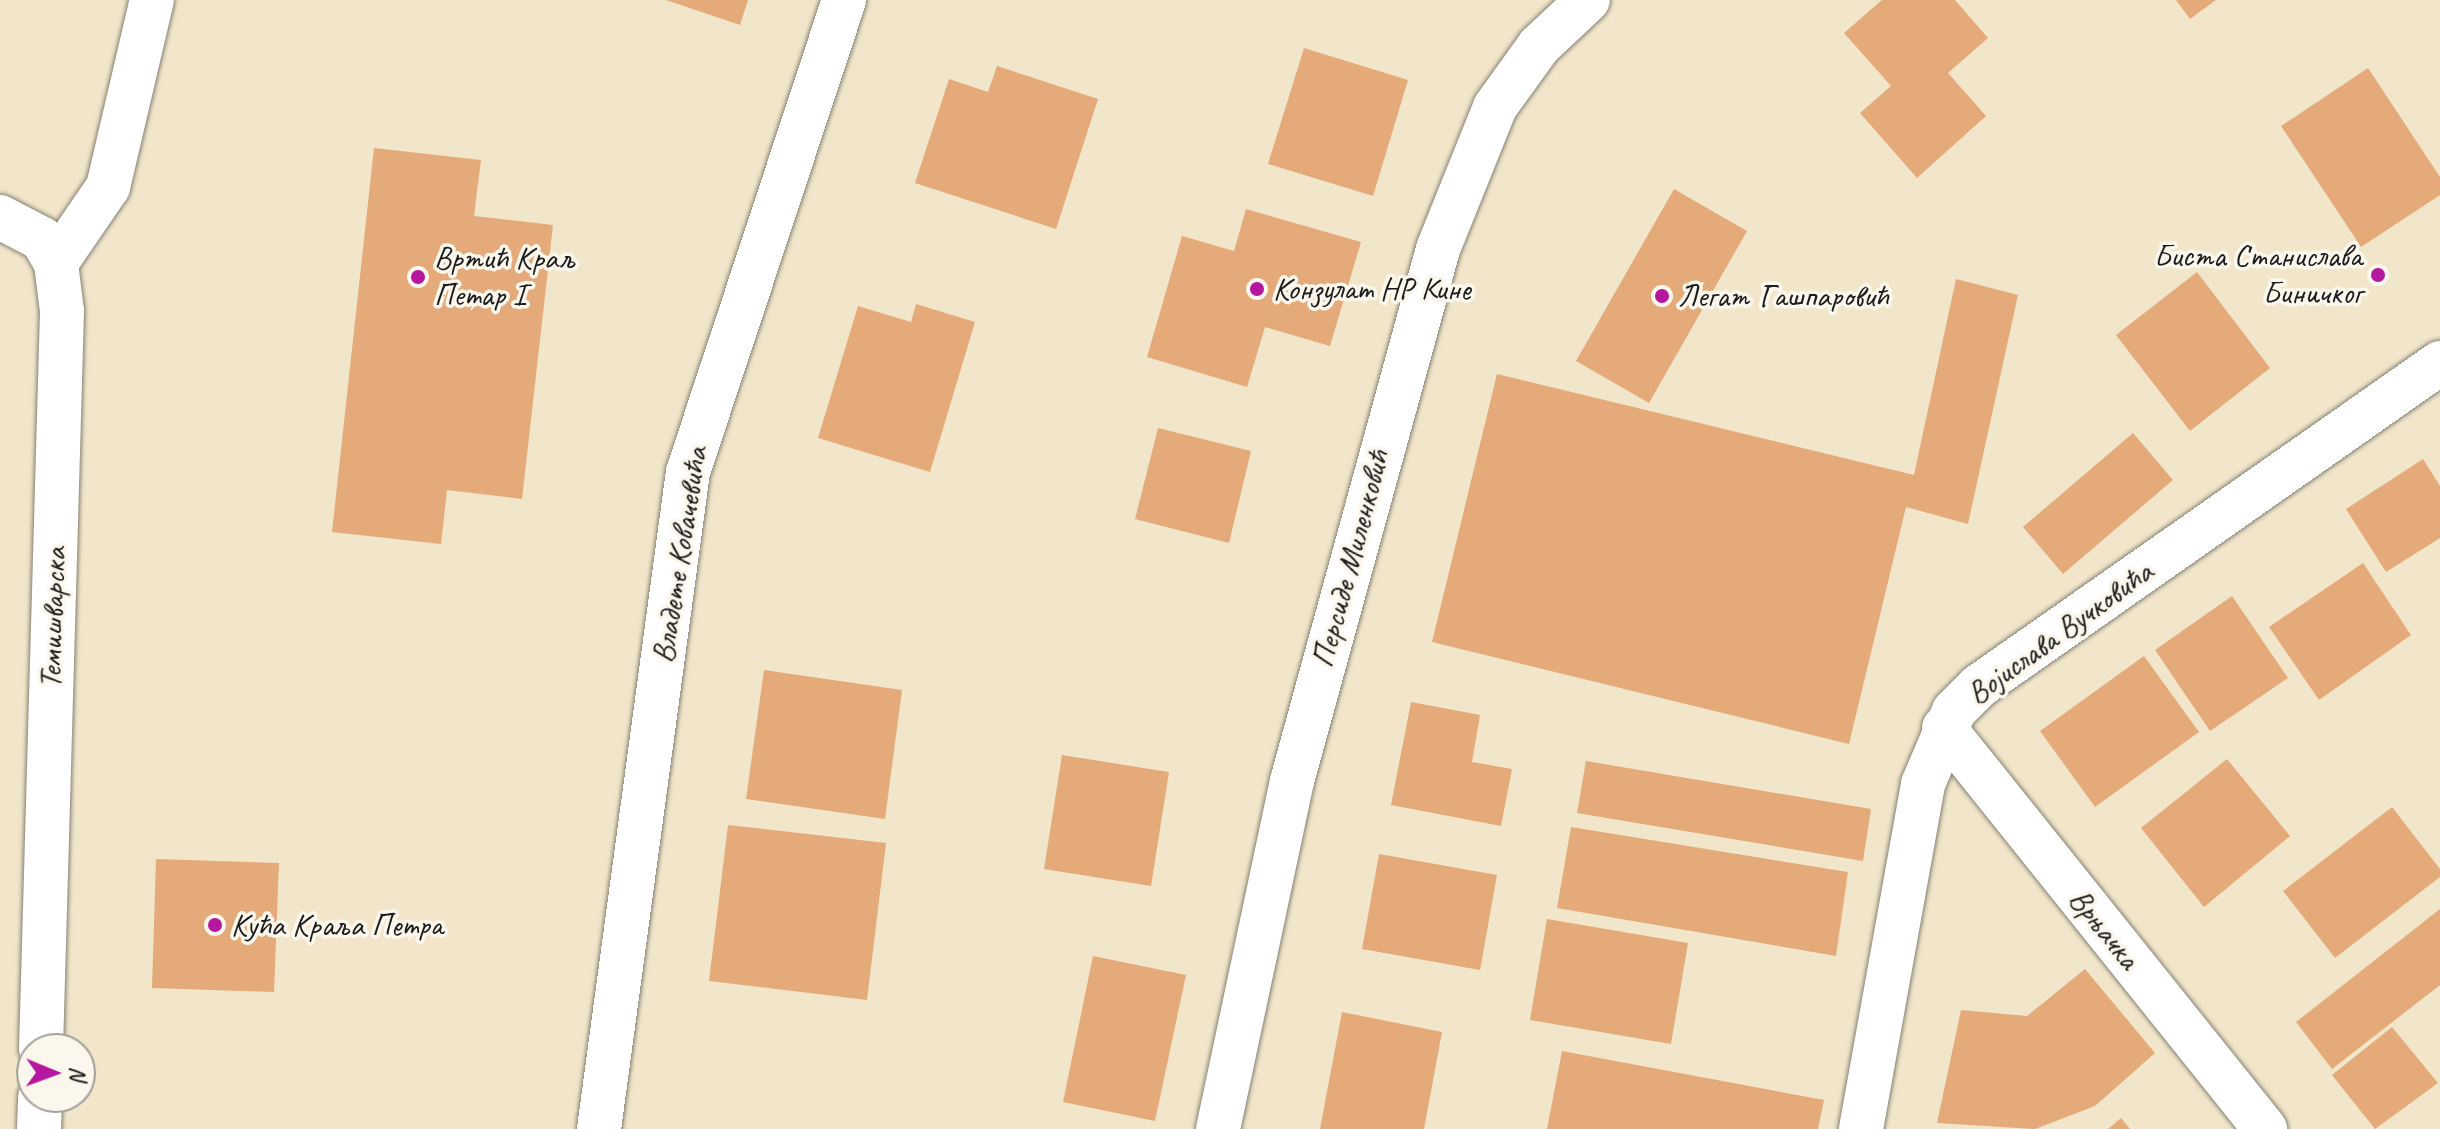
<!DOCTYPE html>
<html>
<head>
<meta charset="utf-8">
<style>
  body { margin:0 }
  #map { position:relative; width:2440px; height:1129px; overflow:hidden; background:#f1e6ca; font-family:Caveat,sans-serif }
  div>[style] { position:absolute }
  .building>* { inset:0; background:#e5aa7a }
  .roads { filter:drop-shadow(0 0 2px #868173) drop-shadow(0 0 2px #868173) }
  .minor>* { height:44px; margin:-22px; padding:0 22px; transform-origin:22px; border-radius:22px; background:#fff }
  .dots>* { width:22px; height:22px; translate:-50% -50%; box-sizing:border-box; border:4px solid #fbf7ec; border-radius:50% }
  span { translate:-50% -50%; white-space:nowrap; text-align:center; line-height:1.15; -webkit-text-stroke:7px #fbf7ec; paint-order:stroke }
  .poi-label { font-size:32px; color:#1c1c1c }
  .right { translate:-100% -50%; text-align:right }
  .left { translate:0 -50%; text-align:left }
  .street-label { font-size:32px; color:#1c1c1c }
  .north { position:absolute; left:16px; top:1033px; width:80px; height:80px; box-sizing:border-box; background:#fbf7ec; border:2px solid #a29f99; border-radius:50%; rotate:91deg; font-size:22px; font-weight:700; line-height:32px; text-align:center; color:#1c1c1c }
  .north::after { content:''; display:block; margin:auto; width:28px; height:36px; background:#b5179e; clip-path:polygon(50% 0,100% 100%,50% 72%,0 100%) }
</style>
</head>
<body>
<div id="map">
  <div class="building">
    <div style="clip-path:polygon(666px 0,748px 0,740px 25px)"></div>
    <div style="clip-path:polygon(1882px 0,1955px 0,1988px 38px,1948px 73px,1986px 116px,1917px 178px,1860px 113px,1891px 86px,1844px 33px)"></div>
    <div style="clip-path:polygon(2176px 0,2216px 0,2190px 19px)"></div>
    <div style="clip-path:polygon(1304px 48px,1408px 80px,1373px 196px,1268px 164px)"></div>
    <div style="clip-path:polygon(997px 66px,1098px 99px,1056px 229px,915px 183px,949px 79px,988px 92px)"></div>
    <div style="clip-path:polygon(2368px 68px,2440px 177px,2440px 195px,2361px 247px,2281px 126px)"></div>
    <div style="clip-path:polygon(374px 148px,481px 160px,474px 216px,553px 225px,522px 499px,447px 490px,441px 544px,332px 532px)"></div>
    <div style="clip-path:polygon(1674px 189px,1747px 231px,1649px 403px,1576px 361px)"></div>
    <div style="clip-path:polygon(1246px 209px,1361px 242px,1330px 346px,1265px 327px,1247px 387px,1147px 357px,1182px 236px,1234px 251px)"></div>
    <div style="clip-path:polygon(2197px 272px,2270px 368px,2190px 431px,2116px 335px)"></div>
    <div style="clip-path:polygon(1956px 279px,2018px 295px,1968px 524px,1906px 507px,1849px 744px,1432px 642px,1497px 374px,1914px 475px)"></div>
    <div style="clip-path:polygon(916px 304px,975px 322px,930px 472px,818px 438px,858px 306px,911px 322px)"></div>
    <div style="clip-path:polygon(1158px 428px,1251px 451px,1229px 543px,1135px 519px)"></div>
    <div style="clip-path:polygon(2133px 433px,2173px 480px,2063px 574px,2023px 527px)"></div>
    <div style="clip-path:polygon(2423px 459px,2440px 486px,2440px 538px,2386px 572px,2346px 509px)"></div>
    <div style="clip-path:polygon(2363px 563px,2411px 635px,2319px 700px,2269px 627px)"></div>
    <div style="clip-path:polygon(2232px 596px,2288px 678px,2210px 731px,2155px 650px)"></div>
    <div style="clip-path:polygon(2144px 656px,2199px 732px,2095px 807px,2040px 731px)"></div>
    <div style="clip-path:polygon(764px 670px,902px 690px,885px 819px,746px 799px)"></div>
    <div style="clip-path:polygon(1411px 702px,1480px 715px,1472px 762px,1512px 769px,1501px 826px,1391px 805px)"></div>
    <div style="clip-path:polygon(1062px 755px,1169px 772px,1151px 886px,1044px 869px)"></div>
    <div style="clip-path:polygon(2227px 759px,2290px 836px,2204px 907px,2141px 828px)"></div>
    <div style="clip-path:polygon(1586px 761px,1871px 809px,1863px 861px,1577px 813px)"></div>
    <div style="clip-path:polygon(2392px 807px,2440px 869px,2440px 877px,2335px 958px,2283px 891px)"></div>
    <div style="clip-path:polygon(728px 825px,886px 843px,867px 1000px,709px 981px)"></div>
    <div style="clip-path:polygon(1571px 827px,1848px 872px,1836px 956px,1557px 908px)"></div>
    <div style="clip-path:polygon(1379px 854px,1497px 875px,1480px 970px,1362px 949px)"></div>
    <div style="clip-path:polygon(156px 859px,279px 863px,274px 992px,152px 988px)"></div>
    <div style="clip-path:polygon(2440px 909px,2440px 985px,2332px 1069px,2296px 1022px)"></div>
    <div style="clip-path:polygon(1547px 919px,1688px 943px,1671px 1044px,1530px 1020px)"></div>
    <div style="clip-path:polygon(1093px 956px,1186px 975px,1155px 1121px,1063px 1102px)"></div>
    <div style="clip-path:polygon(2085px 969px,2155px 1053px,2095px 1106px,2035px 1129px,1937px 1123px,1961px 1010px,2027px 1016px)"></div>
    <div style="clip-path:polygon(1342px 1012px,1442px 1032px,1424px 1129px,1320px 1129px)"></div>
    <div style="clip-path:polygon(2392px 1027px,2438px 1083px,2375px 1129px,2332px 1075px)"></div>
    <div style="clip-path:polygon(1562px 1051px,1824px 1100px,1818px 1129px,1547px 1129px)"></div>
    <div style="clip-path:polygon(2121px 1118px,2130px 1129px,2108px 1129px)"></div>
  </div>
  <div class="roads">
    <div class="minor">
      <div style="left:0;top:217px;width:47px;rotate:27.6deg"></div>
      <div style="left:42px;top:239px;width:28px;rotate:60deg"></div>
      <div style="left:56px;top:263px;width:48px;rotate:82.9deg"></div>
      <div style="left:62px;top:311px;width:738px;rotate:91.63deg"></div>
      <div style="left:56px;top:263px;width:92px;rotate:-55.6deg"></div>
      <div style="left:108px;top:187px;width:192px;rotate:-76.8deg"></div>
      <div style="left:1944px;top:728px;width:514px;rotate:51.32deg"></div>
      <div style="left:39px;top:1129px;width:32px;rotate:-88deg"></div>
      <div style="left:599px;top:1129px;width:663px;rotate:-82.29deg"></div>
      <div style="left:688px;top:472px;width:497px;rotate:-71.7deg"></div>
      <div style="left:1218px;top:1129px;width:356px;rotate:-78deg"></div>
      <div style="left:1292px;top:781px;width:552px;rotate:-74.65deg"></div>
      <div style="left:1438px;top:249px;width:153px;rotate:-68.1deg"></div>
      <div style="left:1495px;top:107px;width:75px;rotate:-54.2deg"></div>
      <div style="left:1539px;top:46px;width:67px;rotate:-43.2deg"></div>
      <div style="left:1861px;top:1129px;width:351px;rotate:-79.8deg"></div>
      <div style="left:1923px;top:784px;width:79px;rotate:-67deg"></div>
      <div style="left:1954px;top:711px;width:35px;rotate:-45deg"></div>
      <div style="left:1979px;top:686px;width:563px;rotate:-35.02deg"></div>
    </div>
  </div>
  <div class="dots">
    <div style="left:2378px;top:275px;background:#b5179e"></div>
    <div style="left:418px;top:277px;background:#b5179e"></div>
    <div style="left:1257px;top:289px;background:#b5179e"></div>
    <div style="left:1662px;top:296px;background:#b5179e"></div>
    <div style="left:215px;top:925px;background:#b5179e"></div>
  </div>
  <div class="poi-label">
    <span class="right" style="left:2362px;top:275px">Биста Станислава<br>Биничког</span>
    <span class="left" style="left:434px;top:277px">Вртић Краљ<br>Петар I</span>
    <span class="left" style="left:1273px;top:289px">Конзулат НР Кине</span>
    <span class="left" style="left:1678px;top:296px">Легат Гашпаровић</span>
    <span class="left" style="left:231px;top:925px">Кућа Краља Петра</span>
  </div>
  <div class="street-label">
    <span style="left:680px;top:555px;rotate:-81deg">Владете Ковачевића</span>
    <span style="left:1351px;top:559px;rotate:-75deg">Персиде Миленковић</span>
    <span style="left:53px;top:618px;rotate:-88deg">Темишварска</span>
    <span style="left:2060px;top:633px;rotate:-36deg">Војислава Вучковића</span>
    <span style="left:2104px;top:929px;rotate:51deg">Врњачка</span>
  </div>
  <div class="north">N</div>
</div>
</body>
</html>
